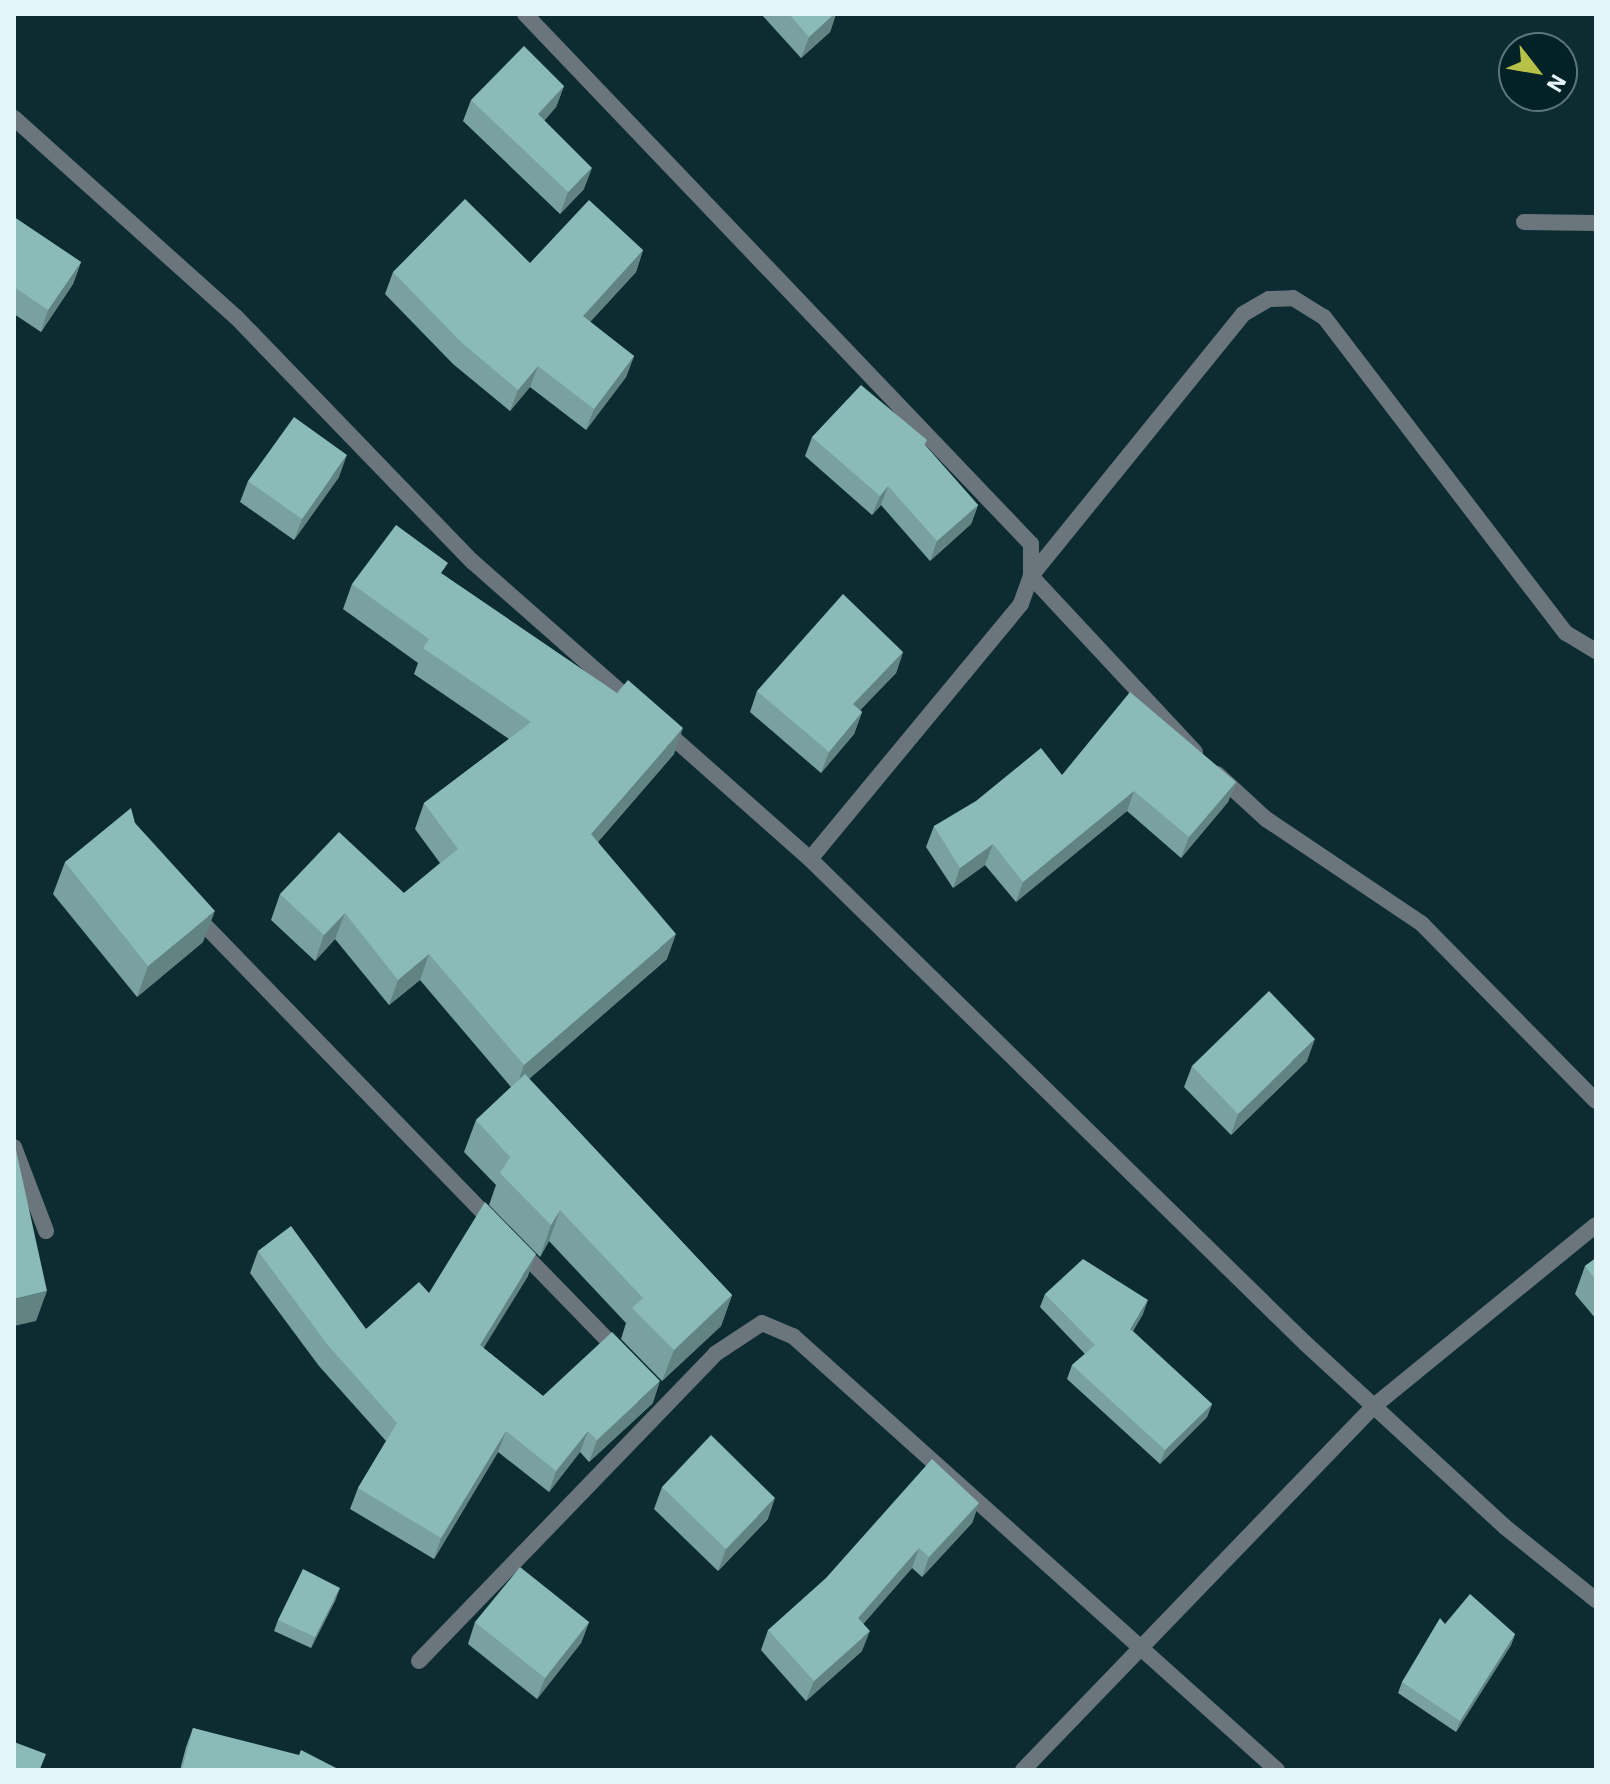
<!DOCTYPE html>
<html>
<head>
<meta charset="utf-8">
<style>
  body { margin:0 }
  #map { position:relative; width:1610px; height:1784px; overflow:hidden; background:#0c2c32; font-family:"IBM Plex Sans",sans-serif }
  div>[style] { position:absolute }
  .minor>* { height:16px; margin:-8px; padding:0 8px; transform-origin:8px; border-radius:8px; background:#6a767c }
  .wall>* { inset:0; background:#78a19f }
  .shaded-wall>* { inset:0; background:#618382 }
  .building>* { inset:0; background:#8bbbb9 }
  span { translate:-50% -50%; white-space:nowrap; text-align:center; line-height:1.15; -webkit-text-stroke:8px #022228; paint-order:stroke }
  .frame { position:absolute; inset:0; border:16px solid #e3f5f9; pointer-events:none }
  .north { position:absolute; left:1498px; top:32px; width:80px; height:80px; box-sizing:border-box; background:#022228; border:2px solid #5c767c; border-radius:50%; rotate:121deg; font-size:22px; font-weight:700; line-height:32px; text-align:center; color:#e3f5f9 }
  .north::after { content:''; display:block; margin:auto; width:28px; height:36px; background:#b7c148; clip-path:polygon(50% 0,100% 100%,50% 72%,0 100%) }
</style>
</head>
<body>
<div id="map">
  <div class="minor">
    <div style="left:525px;top:14px;width:733px;rotate:46.33deg"></div>
    <div style="left:1031px;top:544px;width:32px;rotate:90deg"></div>
    <div style="left:1031px;top:576px;width:30px;rotate:110deg"></div>
    <div style="left:1021px;top:604px;width:331px;rotate:129.6deg"></div>
    <div style="left:14px;top:118px;width:298px;rotate:41.9deg"></div>
    <div style="left:236px;top:317px;width:341px;rotate:46deg"></div>
    <div style="left:473px;top:562px;width:216px;rotate:41.4deg"></div>
    <div style="left:1524px;top:222px;width:72px;rotate:0.8deg"></div>
    <div style="left:662px;top:728px;width:198px;rotate:41.5deg"></div>
    <div style="left:810px;top:859px;width:692px;rotate:44.36deg"></div>
    <div style="left:1305px;top:1343px;width:272px;rotate:42.6deg"></div>
    <div style="left:1505px;top:1527px;width:117px;rotate:38.7deg"></div>
    <div style="left:1195px;top:752px;width:241px;rotate:-133deg"></div>
    <div style="left:1031px;top:576px;width:337px;rotate:-51deg"></div>
    <div style="left:1243px;top:314px;width:30px;rotate:-30deg"></div>
    <div style="left:1269px;top:299px;width:24px;rotate:-2deg"></div>
    <div style="left:1293px;top:298px;width:36px;rotate:32deg"></div>
    <div style="left:1324px;top:317px;width:398px;rotate:52.6deg"></div>
    <div style="left:1566px;top:633px;width:35px;rotate:31deg"></div>
    <div style="left:1217px;top:774px;width:67px;rotate:42.6deg"></div>
    <div style="left:1266px;top:819px;width:188px;rotate:33.9deg"></div>
    <div style="left:1422px;top:924px;width:248px;rotate:45.5deg"></div>
    <div style="left:193px;top:913px;width:433px;rotate:45.9deg"></div>
    <div style="left:14px;top:1147px;width:90px;rotate:69.1deg"></div>
    <div style="left:519px;top:1249px;width:145px;rotate:45.8deg"></div>
    <div style="left:419px;top:1661px;width:426px;rotate:-46deg"></div>
    <div style="left:715px;top:1354px;width:56px;rotate:-33.4deg"></div>
    <div style="left:762px;top:1323px;width:34px;rotate:23deg"></div>
    <div style="left:793px;top:1336px;width:650px;rotate:41.88deg"></div>
    <div style="left:1023px;top:1770px;width:506px;rotate:-46.04deg"></div>
    <div style="left:1374px;top:1406px;width:286px;rotate:-39.2deg"></div>
  </div>
  <div class="wall">
    <div style="clip-path:polygon(761px 14px,836px 14px,830px 32px,801px 58px)"></div>
    <div style="clip-path:polygon(564px 86px,556px 107px,544px 121px,584px 189px,560px 214px,463px 121px,471px 100px)"></div>
    <div style="clip-path:polygon(14px 217px,81px 262px,73px 284px,41px 332px,14px 314px)"></div>
    <div style="clip-path:polygon(643px 250px,636px 272px,590px 322px,634px 356px,626px 377px,586px 430px,530px 387px,510px 411px,453px 364px,385px 294px,393px 272px,530px 263px)"></div>
    <div style="clip-path:polygon(812px 437px,927px 440px,925px 445px,978px 505px,971px 524px,930px 561px,881px 505px,872px 515px,805px 456px)"></div>
    <div style="clip-path:polygon(339px 477px,294px 540px,240px 502px,248px 481px)"></div>
    <div style="clip-path:polygon(444px 575px,674px 754px,598px 842px,667px 959px,529px 1079px,732px 1295px,721px 1326px,662px 1381px,621px 1339px,626px 1323px,549px 1241px,540px 1257px,489px 1205px,496px 1185px,464px 1152px,476px 1120px,511px 1087px,420px 980px,389px 1005px,335px 939px,315px 961px,271px 920px,280px 894px,404px 893px,440px 863px,415px 829px,424px 803px,509px 739px,414px 674px,418px 663px,343px 609px,352px 584px)"></div>
    <div style="clip-path:polygon(903px 652px,896px 673px,860px 710px,862px 712px,854px 734px,821px 773px,750px 712px,757px 691px)"></div>
    <div style="clip-path:polygon(1062px 775px,1236px 782px,1228px 802px,1181px 858px,1127px 811px,1016px 902px,985px 865px,953px 888px,926px 847px,934px 826px)"></div>
    <div style="clip-path:polygon(135px 823px,203px 942px,137px 997px,53px 894px,65px 862px)"></div>
    <div style="clip-path:polygon(1307px 1061px,1231px 1135px,1184px 1087px,1192px 1066px)"></div>
    <div style="clip-path:polygon(258px 1251px,366px 1329px,429px 1293px,528px 1276px,483px 1348px,543px 1396px,653px 1403px,589px 1462px,580px 1452px,549px 1492px,498px 1452px,434px 1559px,350px 1509px,358px 1488px,386px 1441px,319px 1366px,250px 1273px)"></div>
    <div style="clip-path:polygon(1596px 1258px,1596px 1319px,1575px 1294px,1585px 1266px)"></div>
    <div style="clip-path:polygon(1045px 1294px,1143px 1314px,1133px 1331px,1212px 1404px,1207px 1417px,1160px 1464px,1067px 1379px,1072px 1365px,1085px 1354px,1040px 1307px)"></div>
    <div style="clip-path:polygon(662px 1487px,768px 1519px,718px 1571px,654px 1509px)"></div>
    <div style="clip-path:polygon(979px 1503px,972px 1523px,922px 1577px,912px 1568px,863px 1624px,862px 1651px,806px 1701px,761px 1650px,768px 1630px)"></div>
    <div style="clip-path:polygon(336px 1599px,311px 1648px,274px 1631px,278px 1620px)"></div>
    <div style="clip-path:polygon(475px 1622px,589px 1622px,581px 1643px,537px 1699px,468px 1644px)"></div>
    <div style="clip-path:polygon(1445px 1624px,1515px 1634px,1511px 1645px,1456px 1732px,1398px 1693px,1402px 1682px)"></div>
    <div style="clip-path:polygon(193px 1728px,340px 1770px,180px 1770px,186px 1747px)"></div>
  </div>
  <div class="shaded-wall">
    <div style="clip-path:polygon(834px 14px,836px 14px,830px 32px,801px 58px,809px 37px)"></div>
    <div style="clip-path:polygon(564px 86px,556px 107px,530px 136px,538px 114px)"></div>
    <div style="clip-path:polygon(592px 168px,584px 189px,560px 214px,568px 192px)"></div>
    <div style="clip-path:polygon(643px 250px,636px 272px,575px 338px,583px 316px)"></div>
    <div style="clip-path:polygon(81px 262px,73px 284px,41px 332px,48px 310px)"></div>
    <div style="clip-path:polygon(634px 356px,626px 377px,586px 430px,594px 409px)"></div>
    <div style="clip-path:polygon(538px 366px,530px 387px,510px 411px,518px 390px)"></div>
    <div style="clip-path:polygon(347px 455px,339px 477px,294px 540px,302px 519px)"></div>
    <div style="clip-path:polygon(888px 486px,881px 505px,872px 515px,880px 496px)"></div>
    <div style="clip-path:polygon(978px 505px,971px 524px,930px 561px,937px 541px)"></div>
    <div style="clip-path:polygon(903px 652px,896px 673px,845px 726px,853px 704px)"></div>
    <div style="clip-path:polygon(862px 712px,854px 734px,821px 773px,829px 752px)"></div>
    <div style="clip-path:polygon(683px 728px,674px 754px,582px 860px,591px 834px)"></div>
    <div style="clip-path:polygon(1236px 782px,1228px 802px,1181px 858px,1189px 837px)"></div>
    <div style="clip-path:polygon(1134px 791px,1127px 811px,1016px 902px,1023px 882px)"></div>
    <div style="clip-path:polygon(993px 844px,985px 865px,953px 888px,960px 868px)"></div>
    <div style="clip-path:polygon(215px 911px,203px 942px,137px 997px,148px 966px)"></div>
    <div style="clip-path:polygon(345px 913px,335px 939px,315px 961px,324px 935px)"></div>
    <div style="clip-path:polygon(676px 934px,667px 959px,515px 1091px,524px 1065px)"></div>
    <div style="clip-path:polygon(429px 954px,420px 980px,389px 1005px,398px 980px)"></div>
    <div style="clip-path:polygon(1315px 1039px,1307px 1061px,1231px 1135px,1238px 1114px)"></div>
    <div style="clip-path:polygon(560px 1210px,549px 1241px,540px 1257px,551px 1225px)"></div>
    <div style="clip-path:polygon(536px 1254px,528px 1276px,472px 1367px,480px 1345px)"></div>
    <div style="clip-path:polygon(47px 1291px,36px 1321px,14px 1326px,14px 1299px)"></div>
    <div style="clip-path:polygon(732px 1295px,721px 1326px,662px 1381px,674px 1350px)"></div>
    <div style="clip-path:polygon(1148px 1300px,1143px 1314px,1125px 1342px,1130px 1329px)"></div>
    <div style="clip-path:polygon(660px 1381px,653px 1403px,589px 1462px,597px 1440px)"></div>
    <div style="clip-path:polygon(1212px 1404px,1207px 1417px,1160px 1464px,1165px 1450px)"></div>
    <div style="clip-path:polygon(506px 1431px,498px 1452px,434px 1559px,441px 1538px)"></div>
    <div style="clip-path:polygon(588px 1431px,580px 1452px,549px 1492px,556px 1471px)"></div>
    <div style="clip-path:polygon(775px 1498px,768px 1519px,718px 1571px,726px 1549px)"></div>
    <div style="clip-path:polygon(979px 1503px,972px 1523px,922px 1577px,929px 1557px)"></div>
    <div style="clip-path:polygon(919px 1548px,912px 1568px,851px 1638px,858px 1618px)"></div>
    <div style="clip-path:polygon(340px 1588px,336px 1599px,311px 1648px,315px 1637px)"></div>
    <div style="clip-path:polygon(589px 1622px,581px 1643px,537px 1699px,545px 1678px)"></div>
    <div style="clip-path:polygon(870px 1631px,862px 1651px,806px 1701px,814px 1681px)"></div>
    <div style="clip-path:polygon(1515px 1634px,1511px 1645px,1456px 1732px,1460px 1721px)"></div>
  </div>
  <div class="building">
    <div style="clip-path:polygon(789px 14px,834px 14px,809px 37px)"></div>
    <div style="clip-path:polygon(524px 46px,564px 86px,538px 114px,592px 168px,568px 192px,471px 100px)"></div>
    <div style="clip-path:polygon(465px 199px,530px 263px,589px 200px,643px 250px,583px 316px,634px 356px,594px 409px,538px 366px,518px 390px,461px 342px,393px 272px)"></div>
    <div style="clip-path:polygon(14px 217px,81px 262px,48px 310px,14px 287px)"></div>
    <div style="clip-path:polygon(861px 385px,927px 440px,924px 444px,978px 505px,937px 541px,888px 486px,880px 496px,812px 437px)"></div>
    <div style="clip-path:polygon(294px 417px,347px 455px,302px 519px,248px 481px)"></div>
    <div style="clip-path:polygon(396px 525px,448px 563px,441px 573px,617px 693px,628px 680px,683px 728px,591px 834px,676px 934px,524px 1065px,429px 954px,398px 980px,345px 913px,324px 935px,280px 894px,339px 832px,404px 893px,458px 849px,424px 803px,531px 722px,423px 648px,429px 639px,352px 584px)"></div>
    <div style="clip-path:polygon(843px 594px,903px 652px,853px 704px,862px 712px,829px 752px,757px 691px)"></div>
    <div style="clip-path:polygon(1130px 692px,1236px 782px,1189px 837px,1134px 791px,1023px 882px,993px 844px,960px 868px,934px 826px,976px 801px,1041px 748px,1062px 775px)"></div>
    <div style="clip-path:polygon(131px 808px,135px 823px,215px 911px,148px 966px,65px 862px)"></div>
    <div style="clip-path:polygon(1269px 991px,1315px 1039px,1238px 1114px,1192px 1066px)"></div>
    <div style="clip-path:polygon(525px 1074px,732px 1295px,674px 1350px,632px 1308px,643px 1298px,560px 1210px,551px 1225px,500px 1173px,510px 1157px,476px 1120px)"></div>
    <div style="clip-path:polygon(14px 1141px,47px 1291px,14px 1299px)"></div>
    <div style="clip-path:polygon(485px 1202px,536px 1254px,480px 1345px,543px 1396px,612px 1332px,660px 1381px,597px 1440px,588px 1431px,556px 1471px,506px 1431px,441px 1538px,358px 1488px,397px 1423px,327px 1344px,258px 1251px,291px 1226px,366px 1329px,419px 1282px,429px 1293px)"></div>
    <div style="clip-path:polygon(1596px 1258px,1596px 1280px,1585px 1266px)"></div>
    <div style="clip-path:polygon(1083px 1259px,1148px 1300px,1130px 1329px,1212px 1404px,1165px 1450px,1072px 1365px,1095px 1345px,1045px 1294px)"></div>
    <div style="clip-path:polygon(711px 1435px,775px 1498px,726px 1549px,662px 1487px)"></div>
    <div style="clip-path:polygon(932px 1459px,979px 1503px,929px 1557px,919px 1548px,858px 1618px,870px 1631px,814px 1681px,768px 1630px,826px 1578px)"></div>
    <div style="clip-path:polygon(520px 1567px,589px 1622px,545px 1678px,475px 1622px)"></div>
    <div style="clip-path:polygon(303px 1569px,340px 1588px,315px 1637px,278px 1620px)"></div>
    <div style="clip-path:polygon(1470px 1594px,1515px 1634px,1460px 1721px,1402px 1682px,1440px 1618px,1445px 1624px)"></div>
    <div style="clip-path:polygon(193px 1728px,299px 1755px,301px 1750px,340px 1770px,182px 1770px)"></div>
    <div style="clip-path:polygon(14px 1742px,46px 1754px,40px 1769px,43px 1770px,14px 1770px)"></div>
  </div>
  <div class="frame"></div>
  <div class="north">N</div>
</div>
</body>
</html>
